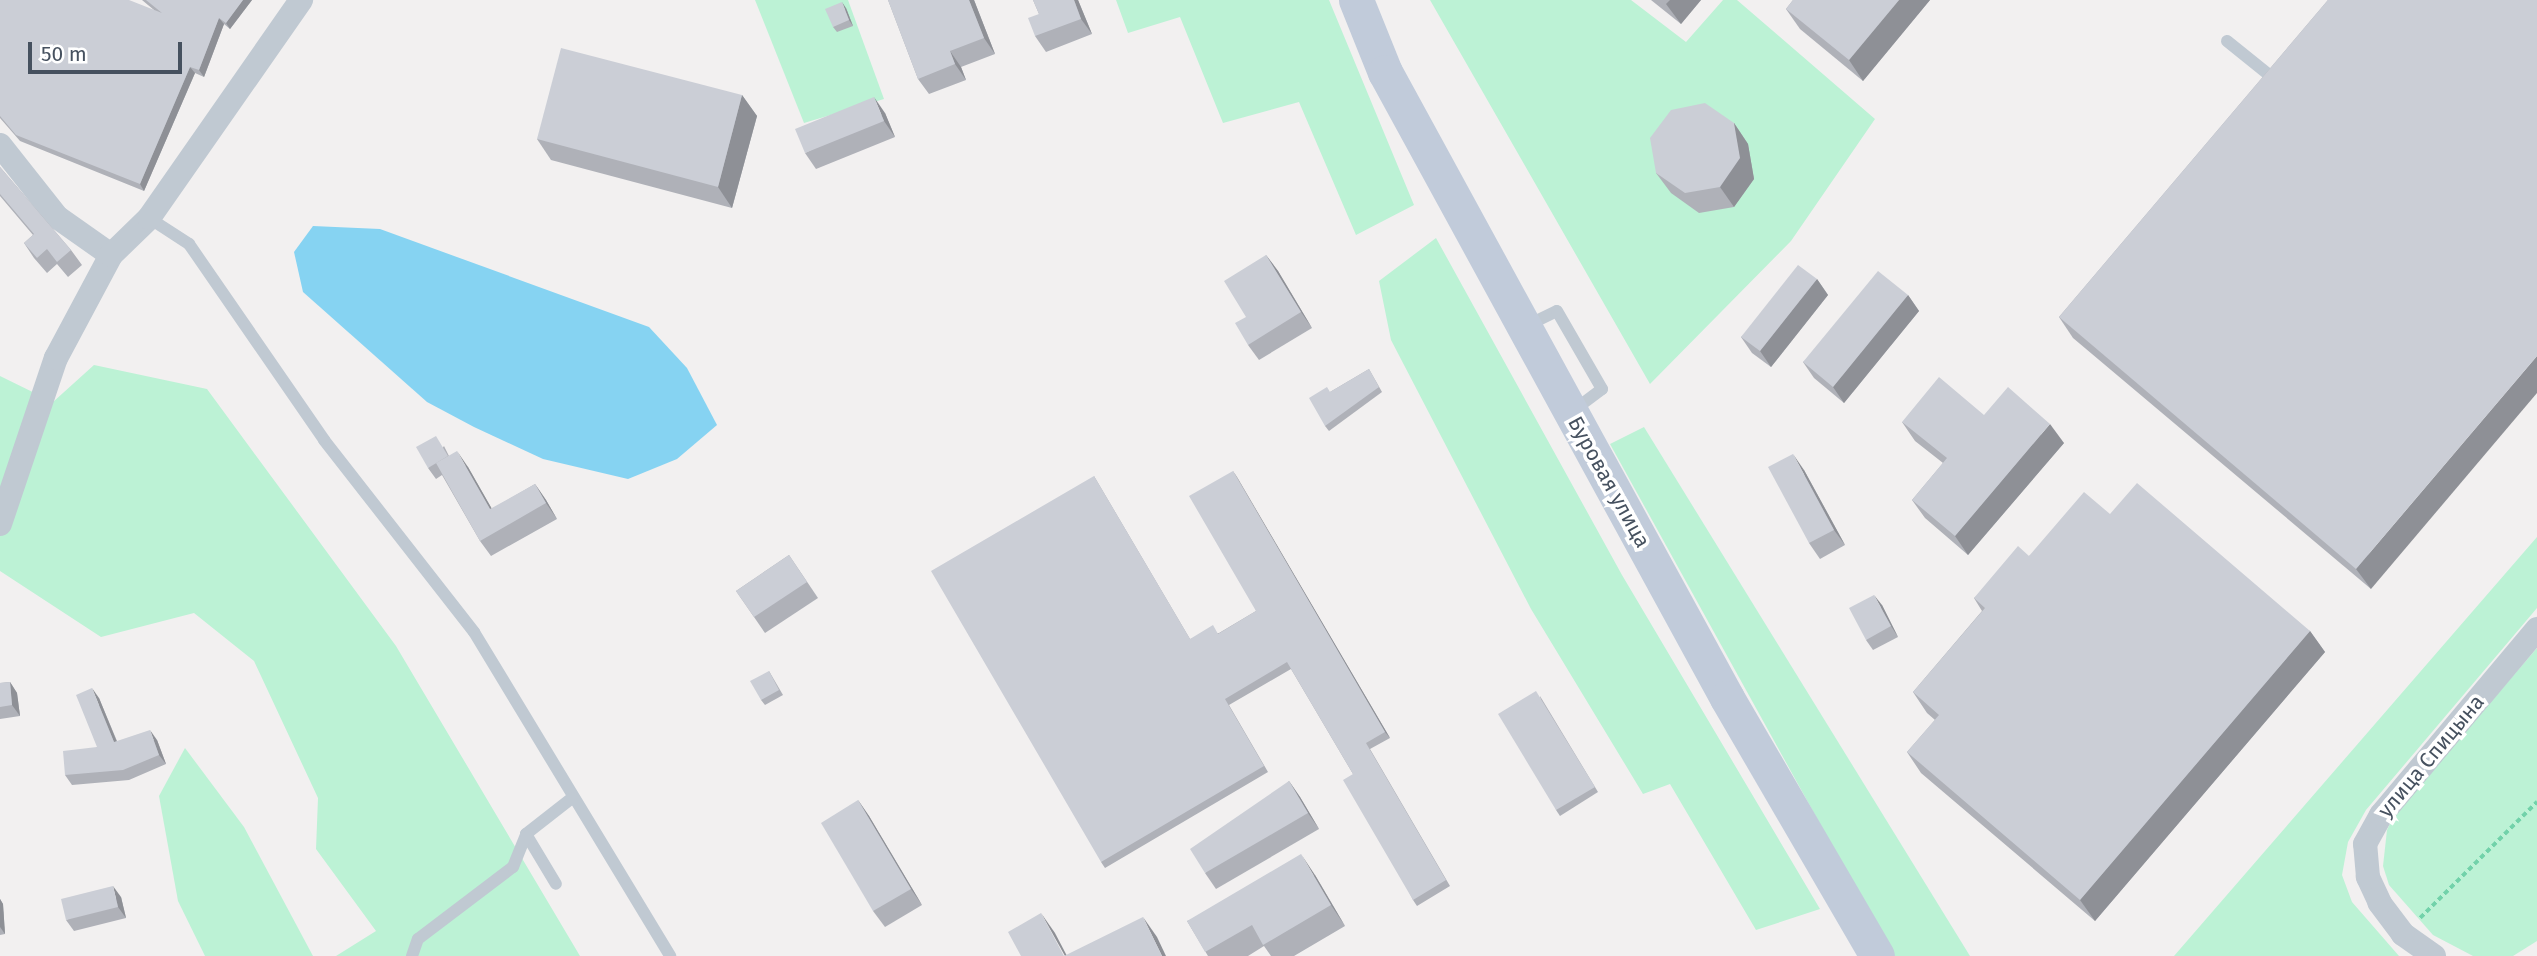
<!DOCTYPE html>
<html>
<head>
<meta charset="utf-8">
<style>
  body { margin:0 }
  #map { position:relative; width:2537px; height:956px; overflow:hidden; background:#f2f0f0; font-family:"Fira Sans",sans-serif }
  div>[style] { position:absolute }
  .green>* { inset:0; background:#bcf2d5 }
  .water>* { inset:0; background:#86d3f2 }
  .path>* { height:3.5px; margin-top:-1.75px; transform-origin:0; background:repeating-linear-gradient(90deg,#72d2aa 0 5px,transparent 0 8.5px) }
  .lane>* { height:12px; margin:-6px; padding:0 6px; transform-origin:6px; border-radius:6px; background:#c0c9d2 }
  .street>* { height:24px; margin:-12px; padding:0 12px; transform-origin:12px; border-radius:12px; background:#c0c9d2 }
  .secondary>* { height:35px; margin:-17.5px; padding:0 17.5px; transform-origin:17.5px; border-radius:17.5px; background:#c1cbda }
  .wall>* { inset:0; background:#afb1b8 }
  .shaded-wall>* { inset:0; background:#8e9096 }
  .building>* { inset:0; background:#cbced6 }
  span { translate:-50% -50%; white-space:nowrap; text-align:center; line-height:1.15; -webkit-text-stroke:7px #fff; paint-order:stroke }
  .street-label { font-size:21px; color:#46515f }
  .scale { position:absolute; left:28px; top:42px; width:154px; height:32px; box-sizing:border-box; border:4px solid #46515f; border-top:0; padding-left:9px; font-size:21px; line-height:24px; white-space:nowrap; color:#46515f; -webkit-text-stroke:5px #fff; paint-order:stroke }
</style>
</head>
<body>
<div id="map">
  <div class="green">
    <div style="clip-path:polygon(755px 0,848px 0,884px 99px,804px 123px)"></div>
    <div style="clip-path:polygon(1116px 0,1329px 0,1414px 205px,1356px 235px,1299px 102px,1223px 123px,1180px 17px,1128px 33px)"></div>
    <div style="clip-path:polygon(1430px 0,1631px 0,1686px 42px,1723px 0,1737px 0,1875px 119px,1791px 241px,1650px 384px)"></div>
    <div style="clip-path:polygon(1436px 238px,1622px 575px,1820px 909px,1756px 930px,1670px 784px,1643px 794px,1531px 609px,1391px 340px,1379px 281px)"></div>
    <div style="clip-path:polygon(94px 365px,207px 389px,396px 646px,580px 956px,336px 956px,376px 931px,316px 849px,318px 798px,254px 661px,194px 613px,101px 637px,0 571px,0 376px,53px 402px)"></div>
    <div style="clip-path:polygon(1644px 427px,1970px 956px,1893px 956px,1610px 444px)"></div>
    <div style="clip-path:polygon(2537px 537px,2537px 608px,2366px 810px,2348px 842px,2342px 875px,2352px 902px,2399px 956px,2174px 956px)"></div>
    <div style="clip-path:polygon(2537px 648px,2537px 941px,2513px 956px,2473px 956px,2433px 935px,2389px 885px,2383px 866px,2387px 830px,2395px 813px)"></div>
    <div style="clip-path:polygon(185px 748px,244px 827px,313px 956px,205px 956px,178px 901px,159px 796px)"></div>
  </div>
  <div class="water">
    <div style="clip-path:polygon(313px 226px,380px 229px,649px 327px,687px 368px,717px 425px,677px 459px,628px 479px,543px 459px,474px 427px,427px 402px,303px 292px,294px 252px)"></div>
  </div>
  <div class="path">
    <div style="left:2420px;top:918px;width:165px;rotate:-44.8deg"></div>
  </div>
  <div class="lane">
    <div style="left:2227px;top:41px;width:59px;rotate:38.8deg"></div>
    <div style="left:149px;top:218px;width:48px;rotate:33deg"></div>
    <div style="left:189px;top:244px;width:238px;rotate:55.4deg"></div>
    <div style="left:324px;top:440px;width:244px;rotate:52deg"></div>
    <div style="left:474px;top:632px;width:379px;rotate:58.8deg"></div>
    <div style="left:1526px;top:326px;width:34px;rotate:-26deg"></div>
    <div style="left:1557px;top:311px;width:90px;rotate:60deg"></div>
    <div style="left:1602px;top:389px;width:35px;rotate:143deg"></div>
    <div style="left:526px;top:834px;width:58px;rotate:59deg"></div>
    <div style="left:412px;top:956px;width:18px;rotate:-71deg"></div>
    <div style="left:418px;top:939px;width:119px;rotate:-37.2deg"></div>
    <div style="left:513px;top:867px;width:35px;rotate:-68deg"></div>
    <div style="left:526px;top:834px;width:58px;rotate:-38deg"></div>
  </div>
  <div class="street">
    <div style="left:0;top:145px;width:92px;rotate:51.6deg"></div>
    <div style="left:57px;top:217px;width:66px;rotate:35.1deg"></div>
    <div style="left:0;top:524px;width:175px;rotate:-71.4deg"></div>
    <div style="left:56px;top:358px;width:117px;rotate:-61.9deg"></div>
    <div style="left:111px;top:255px;width:53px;rotate:-44.2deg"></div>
    <div style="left:149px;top:218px;width:266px;rotate:-55.1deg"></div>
    <div style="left:2434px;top:956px;width:38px;rotate:-145deg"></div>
    <div style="left:2403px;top:934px;width:39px;rotate:-127deg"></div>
    <div style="left:2380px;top:903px;width:29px;rotate:-115deg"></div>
    <div style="left:2368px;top:877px;width:33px;rotate:-95deg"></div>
    <div style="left:2365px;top:844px;width:33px;rotate:-61deg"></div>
    <div style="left:2381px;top:815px;width:243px;rotate:-50deg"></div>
  </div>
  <div class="secondary">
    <div style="left:1356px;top:0;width:78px;rotate:68.1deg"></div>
    <div style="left:1385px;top:72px;width:713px;rotate:61.35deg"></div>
    <div style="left:1727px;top:698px;width:298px;rotate:59.8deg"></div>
  </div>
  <div class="wall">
    <div style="clip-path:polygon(0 0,154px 10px,142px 0,252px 0,230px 29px,224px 24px,204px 77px,195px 73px,144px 191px,20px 141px,0 118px)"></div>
    <div style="clip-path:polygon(888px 0,974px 0,995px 54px,961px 67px,966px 80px,929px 94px,918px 79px)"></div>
    <div style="clip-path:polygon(1033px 0,1078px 0,1092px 34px,1046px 52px,1035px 36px,1039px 14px)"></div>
    <div style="clip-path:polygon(1651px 0,1701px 0,1681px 24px)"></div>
    <div style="clip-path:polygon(1793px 0,1930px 0,1863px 81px,1800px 29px,1786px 9px)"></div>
    <div style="clip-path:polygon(2328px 0,2371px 589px,2073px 338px,2059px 317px)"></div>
    <div style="clip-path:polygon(846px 8px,853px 26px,837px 32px,833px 27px)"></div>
    <div style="clip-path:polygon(742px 95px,757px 116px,732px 208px,551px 160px,537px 139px)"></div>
    <div style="clip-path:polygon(885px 113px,895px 137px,816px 169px,805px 153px)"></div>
    <div style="clip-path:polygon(1734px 123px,1748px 144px,1754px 179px,1734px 207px,1699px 213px,1671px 193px,1656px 173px)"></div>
    <div style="clip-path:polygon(0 167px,71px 250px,82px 265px,68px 277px,57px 264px,47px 273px,34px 258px,24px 243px,33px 235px,0 196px)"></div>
    <div style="clip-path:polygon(1266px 255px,1278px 271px,1312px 328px,1259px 360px,1248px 345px,1246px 317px)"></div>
    <div style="clip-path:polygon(1817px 279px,1828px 295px,1771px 367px,1752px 353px,1741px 337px)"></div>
    <div style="clip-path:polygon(1908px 295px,1919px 311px,1844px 403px,1814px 378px,1803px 362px)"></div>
    <div style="clip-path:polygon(1369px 369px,1382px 392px,1329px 431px,1325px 426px,1330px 392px)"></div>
    <div style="clip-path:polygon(1984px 415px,2064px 443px,1968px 555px,1925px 518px,1912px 500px,1943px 463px,1915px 441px,1902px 422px)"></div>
    <div style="clip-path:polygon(444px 446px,449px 456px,468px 467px,492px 509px,535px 484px,546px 500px,557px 519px,491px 556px,480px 541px,442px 475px,436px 479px,428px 468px)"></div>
    <div style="clip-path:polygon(1804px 470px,1845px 545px,1820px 559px,1809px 543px)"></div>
    <div style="clip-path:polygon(1233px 471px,1390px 738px,1370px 749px,1450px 886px,1417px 906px,1413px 900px,1353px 774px,1291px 669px,1229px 705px,1268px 772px,1105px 868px,1101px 862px,1094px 476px,1190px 639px,1219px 633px,1256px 611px)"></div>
    <div style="clip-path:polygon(2110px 514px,2310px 631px,2325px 652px,2095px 921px,1921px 773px,1907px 752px,1935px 720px,1927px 713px,1913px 692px,1982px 611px,1974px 598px,2029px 556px)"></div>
    <div style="clip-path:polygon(789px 555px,818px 598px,765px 633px,736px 591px)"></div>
    <div style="clip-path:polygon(1882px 605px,1898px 637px,1873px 650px,1866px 640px)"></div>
    <div style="clip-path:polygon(769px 671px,783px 695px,765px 705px,761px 700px)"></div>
    <div style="clip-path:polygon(10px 682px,17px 693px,20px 716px,0 719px,0 683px)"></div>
    <div style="clip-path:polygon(1540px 696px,1598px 792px,1560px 816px,1556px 810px)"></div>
    <div style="clip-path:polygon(99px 698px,117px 741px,157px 740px,166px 764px,129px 780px,72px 785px,65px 775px,97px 747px)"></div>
    <div style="clip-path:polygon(1289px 781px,1300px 797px,1319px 829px,1216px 889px,1205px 873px)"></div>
    <div style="clip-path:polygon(858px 800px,869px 816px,922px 905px,885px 927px,873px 911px)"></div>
    <div style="clip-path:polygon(1315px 875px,1345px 926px,1294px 956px,1271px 956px,1264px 946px,1248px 956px,1208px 956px,1187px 921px)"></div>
    <div style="clip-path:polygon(121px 897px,126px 918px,74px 931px,66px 920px)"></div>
    <div style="clip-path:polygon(0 899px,3px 904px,5px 934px,0 935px)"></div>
  </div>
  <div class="shaded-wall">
    <div style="clip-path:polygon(243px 0,252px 0,230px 29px,226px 23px)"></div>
    <div style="clip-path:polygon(969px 0,974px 0,995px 54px,984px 38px)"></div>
    <div style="clip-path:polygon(1074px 0,1078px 0,1092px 34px,1081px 19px)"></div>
    <div style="clip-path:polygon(1670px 0,1701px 0,1681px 24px,1666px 4px)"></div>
    <div style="clip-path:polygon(1899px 0,1930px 0,1863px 81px,1849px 60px)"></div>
    <div style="clip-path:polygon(842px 2px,846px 8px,853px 26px,849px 20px)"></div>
    <div style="clip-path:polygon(219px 18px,224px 24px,204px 77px,199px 70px)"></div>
    <div style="clip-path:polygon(950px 51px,961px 67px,966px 80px,955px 64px)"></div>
    <div style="clip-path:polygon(190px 67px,195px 73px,144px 191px,140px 184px)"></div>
    <div style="clip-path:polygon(742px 95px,757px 116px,732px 208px,718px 187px)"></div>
    <div style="clip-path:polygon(874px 97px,885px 113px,895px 137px,884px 121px)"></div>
    <div style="clip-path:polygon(1734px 123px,1748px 144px,1754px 179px,1734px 207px,1720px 187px)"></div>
    <div style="clip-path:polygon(1266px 255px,1278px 271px,1312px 328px,1301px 312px)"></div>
    <div style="clip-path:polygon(1817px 279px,1828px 295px,1771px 367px,1760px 351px)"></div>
    <div style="clip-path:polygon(1908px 295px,1919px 311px,1844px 403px,1833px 387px)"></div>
    <div style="clip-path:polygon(2537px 356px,2537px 393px,2371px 589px,2356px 569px)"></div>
    <div style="clip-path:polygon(2050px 424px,2064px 443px,1968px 555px,1955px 536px)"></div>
    <div style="clip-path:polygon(457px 451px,468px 467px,501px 525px,490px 509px)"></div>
    <div style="clip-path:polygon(1793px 454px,1804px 470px,1845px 545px,1834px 530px)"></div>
    <div style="clip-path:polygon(1233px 471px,1237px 477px,1390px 738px,1385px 732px)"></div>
    <div style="clip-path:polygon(535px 484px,546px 500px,557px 519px,546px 503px)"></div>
    <div style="clip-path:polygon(1874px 595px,1882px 605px,1898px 637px,1891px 626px)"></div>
    <div style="clip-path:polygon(2310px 631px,2325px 652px,2095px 921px,2080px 900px)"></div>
    <div style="clip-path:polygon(10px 682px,17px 693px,20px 716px,12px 705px)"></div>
    <div style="clip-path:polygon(92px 688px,99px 698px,121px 752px,114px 742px)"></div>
    <div style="clip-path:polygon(150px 730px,157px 740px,166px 764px,159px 755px)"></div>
    <div style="clip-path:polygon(1289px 781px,1300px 797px,1319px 829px,1308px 813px)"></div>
    <div style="clip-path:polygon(858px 800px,869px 816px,922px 905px,911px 889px)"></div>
    <div style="clip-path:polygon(1301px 854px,1315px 875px,1345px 926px,1331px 905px)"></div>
    <div style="clip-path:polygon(113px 886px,121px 897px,126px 918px,118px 907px)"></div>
    <div style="clip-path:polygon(0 899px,3px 904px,5px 934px,0 927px)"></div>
    <div style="clip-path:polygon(1041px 913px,1055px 933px,1067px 956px,1065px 956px)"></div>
    <div style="clip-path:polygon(1143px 917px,1157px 937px,1166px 956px,1162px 956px)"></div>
  </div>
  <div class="building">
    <div style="clip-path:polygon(0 0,129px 0,162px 13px,146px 0,243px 0,226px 23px,219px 18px,199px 70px,190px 67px,140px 184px,16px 135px,0 116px)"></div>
    <div style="clip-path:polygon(888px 0,969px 0,984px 38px,950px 51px,955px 64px,918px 79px)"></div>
    <div style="clip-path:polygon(1033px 0,1074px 0,1081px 19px,1035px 36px,1028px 18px,1039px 14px)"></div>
    <div style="clip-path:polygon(1793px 0,1899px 0,1849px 60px,1786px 9px)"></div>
    <div style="clip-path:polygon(2328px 0,2537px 0,2537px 356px,2356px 569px,2059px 317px)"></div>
    <div style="clip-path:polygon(842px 2px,849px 20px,833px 27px,825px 9px)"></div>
    <div style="clip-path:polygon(561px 48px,742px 95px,718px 187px,537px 139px)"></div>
    <div style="clip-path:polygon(874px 97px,884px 121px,805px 153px,795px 129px)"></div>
    <div style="clip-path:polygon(1705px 103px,1734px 123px,1740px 158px,1720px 187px,1685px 193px,1656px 173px,1650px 138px,1671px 110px)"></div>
    <div style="clip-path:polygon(0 167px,71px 250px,57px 262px,47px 249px,37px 258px,24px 243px,34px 234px,0 194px)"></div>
    <div style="clip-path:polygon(1266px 255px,1301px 312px,1248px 345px,1235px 323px,1246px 317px,1224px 281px)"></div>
    <div style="clip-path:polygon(1798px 265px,1817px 279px,1760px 351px,1741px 337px)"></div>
    <div style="clip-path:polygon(1878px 271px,1908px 295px,1833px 387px,1803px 362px)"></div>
    <div style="clip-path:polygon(1369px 369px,1379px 387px,1325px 426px,1309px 398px,1327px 387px,1330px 392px)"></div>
    <div style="clip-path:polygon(1939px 377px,1984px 415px,2008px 387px,2050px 424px,1955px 536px,1912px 500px,1947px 458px,1902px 422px)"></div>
    <div style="clip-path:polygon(436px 436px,448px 456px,428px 468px,416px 447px)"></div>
    <div style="clip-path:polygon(457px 451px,490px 509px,535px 484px,546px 503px,480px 541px,436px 463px)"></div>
    <div style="clip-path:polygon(1793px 454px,1834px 530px,1809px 543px,1768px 467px)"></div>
    <div style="clip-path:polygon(1233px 471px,1385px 732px,1366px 743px,1446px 880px,1413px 900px,1343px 780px,1353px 774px,1287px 662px,1225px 699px,1264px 766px,1101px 862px,931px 571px,1094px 476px,1190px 639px,1213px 625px,1218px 634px,1256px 611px,1189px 496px)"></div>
    <div style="clip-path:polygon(2137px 483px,2310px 631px,2080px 900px,1907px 752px,1939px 715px,1913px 692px,1985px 608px,1974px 598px,2018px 546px,2029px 556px,2084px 492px,2110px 514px)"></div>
    <div style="clip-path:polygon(789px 555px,807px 582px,754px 617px,736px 591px)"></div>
    <div style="clip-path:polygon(1874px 595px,1891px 626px,1866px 640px,1849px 608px)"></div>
    <div style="clip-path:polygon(769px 671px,779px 690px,761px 700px,750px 681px)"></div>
    <div style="clip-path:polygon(10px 682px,12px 705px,0 707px,0 683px)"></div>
    <div style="clip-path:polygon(92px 688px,114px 742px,150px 730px,159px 755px,123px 770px,65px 775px,63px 751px,97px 747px,76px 695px)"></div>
    <div style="clip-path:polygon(1536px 691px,1595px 787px,1556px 810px,1498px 714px)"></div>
    <div style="clip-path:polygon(1289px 781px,1308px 813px,1205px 873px,1190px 849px)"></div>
    <div style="clip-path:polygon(858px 800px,911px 889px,873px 911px,821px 823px)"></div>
    <div style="clip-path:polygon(1301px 854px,1331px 905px,1263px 945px,1252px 925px,1205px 952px,1187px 921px)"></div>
    <div style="clip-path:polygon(113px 886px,118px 907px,66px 920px,61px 899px)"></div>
    <div style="clip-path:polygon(1041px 913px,1064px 956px,1143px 917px,1162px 956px,1021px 956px,1008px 932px)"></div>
  </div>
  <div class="street-label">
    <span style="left:1609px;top:482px;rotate:61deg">Буровая улица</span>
    <span style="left:2431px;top:756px;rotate:-50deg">улица Спицына</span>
  </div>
  <div class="scale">50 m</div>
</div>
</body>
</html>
